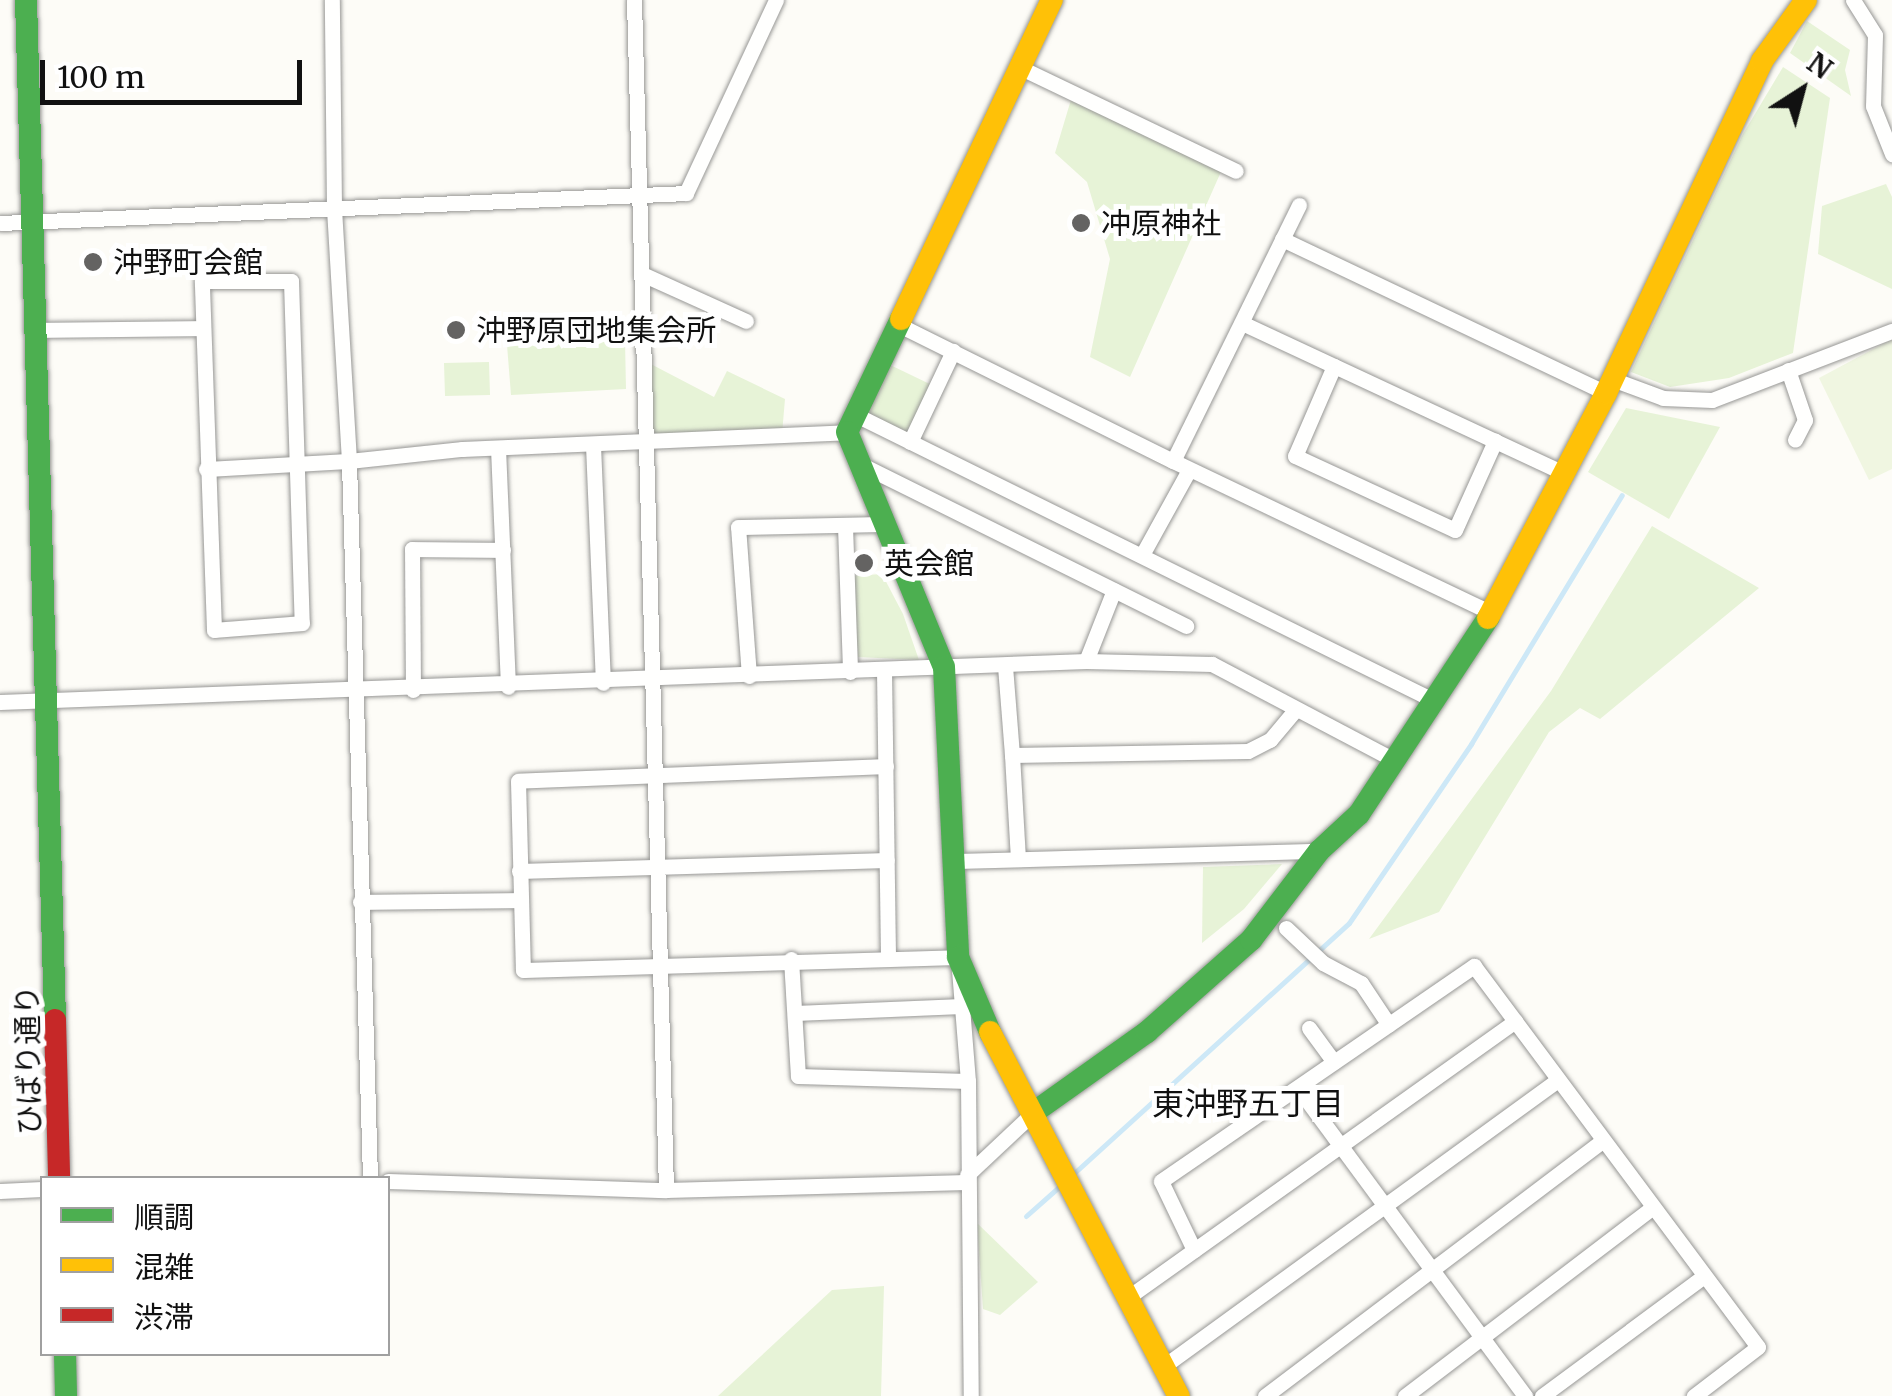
<!DOCTYPE html>
<html>
<head>
<meta charset="utf-8">
<style>
  body { margin:0 }
  #map { position:relative; width:1892px; height:1396px; overflow:hidden; background:#fdfcf7; font-family:Merriweather,"Noto Sans JP",serif }
  div>[style] { position:absolute }
  .green>* { inset:0; background:#e7f3d7 }
  .pitch>* { inset:0; background:#f0f6e1 }
  .stream>* { height:5px; margin:-2.5px; padding:0 2.5px; transform-origin:2.5px; border-radius:2.5px; background:#cde8f7 }
  .roads { filter:drop-shadow(0 0 2px #979795) drop-shadow(0 0 2px #979795) }
  .street>* { height:15px; margin:-7.5px; padding:0 7.5px; transform-origin:7.5px; border-radius:7.5px; background:#fffffe }
  .fast>* { height:22px; margin:-11px; padding:0 11px; transform-origin:11px; border-radius:11px; background:#4caf50 }
  .slow>* { height:22px; margin:-11px; padding:0 11px; transform-origin:11px; border-radius:11px; background:#ffc107 }
  .jam>* { height:22px; margin:-11px; padding:0 11px; transform-origin:11px; border-radius:11px; background:#c62828 }
  .dots>* { width:28px; height:28px; translate:-50% -50%; box-sizing:border-box; border:5px solid #fff; border-radius:50% }
  span { translate:-50% -50%; white-space:nowrap; text-align:center; line-height:1.15; -webkit-text-stroke:10px #fff; paint-order:stroke }
  .poi-label { font-size:30px; color:#111 }
  .left { translate:0 -50%; text-align:left }
  .street-label { font-size:30px; color:#111 }
  .neighbourhood-label { font-size:32px; color:#111 }
  .legend { position:absolute; left:40px; top:1176px; width:350px; height:180px; box-sizing:border-box; background:#fff; border:2px solid #a0a0a0; margin:0; padding:12px 18px; list-style:none; font-size:30px; color:#111 }
  .legend li { display:flex; align-items:center; gap:20px; height:50px }
  .legend b { width:50px; border:2px solid #a0a0a0 }
  .north { position:absolute; left:1752px; top:40px; width:100px; height:100px; -webkit-text-stroke:8px #fff; paint-order:stroke; rotate:36deg; font-size:28px; font-weight:700; line-height:40px; text-align:center; color:#111 }
  .north::after { content:''; display:block; margin:auto; width:35px; height:45px; background:#111; clip-path:polygon(50% 0,100% 100%,50% 72%,0 100%) }
  .scale { position:absolute; left:40px; top:60px; width:262px; height:45px; box-sizing:border-box; border:5px solid #111; border-top:0; padding-left:12px; font-size:30px; line-height:35px; white-space:nowrap; color:#111; -webkit-text-stroke:8px #fff; paint-order:stroke }
</style>
</head>
<body>
<div id="map">
  <div class="green">
    <div style="clip-path:polygon(1807px 21px,1850px 50px,1845px 70px,1851px 96px,1790px 53px)"></div>
    <div style="clip-path:polygon(1783px 67px,1830px 98px,1793px 353px,1729px 378px,1670px 387px,1631px 372px,1743px 134px)"></div>
    <div style="clip-path:polygon(1073px 93px,1224px 165px,1130px 377px,1090px 357px,1110px 259px,1087px 182px,1055px 153px)"></div>
    <div style="clip-path:polygon(1886px 184px,1892px 197px,1892px 289px,1818px 254px,1822px 206px)"></div>
    <div style="clip-path:polygon(625px 341px,626px 389px,511px 395px,507px 345px)"></div>
    <div style="clip-path:polygon(645px 361px,714px 397px,727px 371px,785px 399px,782px 434px,647px 441px)"></div>
    <div style="clip-path:polygon(489px 362px,490px 395px,445px 396px,444px 363px)"></div>
    <div style="clip-path:polygon(884px 362px,936px 387px,910px 442px,852px 413px)"></div>
    <div style="clip-path:polygon(1626px 408px,1720px 427px,1669px 519px,1588px 472px)"></div>
    <div style="clip-path:polygon(1652px 526px,1759px 588px,1600px 719px,1580px 708px,1549px 732px,1439px 912px,1369px 939px,1551px 691px)"></div>
    <div style="clip-path:polygon(882px 574px,903px 614px,919px 660px,858px 657px,851px 576px)"></div>
    <div style="clip-path:polygon(1282px 864px,1244px 909px,1202px 943px,1203px 867px)"></div>
    <div style="clip-path:polygon(977px 1223px,1038px 1282px,1000px 1315px,983px 1309px)"></div>
    <div style="clip-path:polygon(884px 1286px,881px 1396px,718px 1396px,832px 1290px)"></div>
  </div>
  <div class="pitch">
    <div style="clip-path:polygon(1892px 339px,1892px 469px,1869px 480px,1819px 378px)"></div>
  </div>
  <div class="stream">
    <div style="left:1072px;top:1175px;width:374px;rotate:-42.3deg"></div>
    <div style="left:1349px;top:923px;width:217px;rotate:-55.7deg"></div>
    <div style="left:1471px;top:744px;width:291px;rotate:-58.8deg"></div>
    <div style="left:1026px;top:1216px;width:47px;rotate:-41.5deg"></div>
  </div>
  <div class="roads">
    <div class="street">
      <div style="left:634px;top:0;width:1190px;rotate:88.46deg"></div>
      <div style="left:1853px;top:0;width:41px;rotate:57.8deg"></div>
      <div style="left:1875px;top:35px;width:71px;rotate:91.6deg"></div>
      <div style="left:1873px;top:106px;width:52px;rotate:68.4deg"></div>
      <div style="left:1021px;top:68px;width:238px;rotate:25.6deg"></div>
      <div style="left:1299px;top:205px;width:285px;rotate:116.2deg"></div>
      <div style="left:1173px;top:461px;width:352px;rotate:25.5deg"></div>
      <div style="left:0;top:223px;width:687px;rotate:-2.5deg"></div>
      <div style="left:686px;top:193px;width:213px;rotate:-65deg"></div>
      <div style="left:1282px;top:239px;width:359px;rotate:25.4deg"></div>
      <div style="left:642px;top:274px;width:114px;rotate:24.3deg"></div>
      <div style="left:202px;top:281px;width:89px"></div>
      <div style="left:291px;top:281px;width:342px;rotate:88.2deg"></div>
      <div style="left:302px;top:623px;width:88px;rotate:175.5deg"></div>
      <div style="left:214px;top:630px;width:349px;rotate:-92deg"></div>
      <div style="left:1242px;top:323px;width:355px;rotate:25deg"></div>
      <div style="left:901px;top:326px;width:304px;rotate:26.4deg"></div>
      <div style="left:37px;top:330px;width:166px;rotate:-0.7deg"></div>
      <div style="left:1334px;top:366px;width:98px;rotate:113.4deg"></div>
      <div style="left:1295px;top:456px;width:176px;rotate:24.8deg"></div>
      <div style="left:1455px;top:530px;width:98px;rotate:-65.8deg"></div>
      <div style="left:1788px;top:370px;width:53px;rotate:71.2deg"></div>
      <div style="left:1805px;top:420px;width:22px;rotate:117deg"></div>
      <div style="left:1612px;top:379px;width:54px;rotate:20.4deg"></div>
      <div style="left:1663px;top:398px;width:49px;rotate:2.3deg"></div>
      <div style="left:1712px;top:400px;width:193px;rotate:-21deg"></div>
      <div style="left:852px;top:413px;width:650px;rotate:26.29deg"></div>
      <div style="left:910px;top:442px;width:101px;rotate:-64.7deg"></div>
      <div style="left:593px;top:445px;width:238px;rotate:87.6deg"></div>
      <div style="left:498px;top:448px;width:239px;rotate:87.6deg"></div>
      <div style="left:862px;top:465px;width:362px;rotate:26.4deg"></div>
      <div style="left:206px;top:469px;width:143px;rotate:-3.2deg"></div>
      <div style="left:349px;top:461px;width:254px;rotate:-93.4deg"></div>
      <div style="left:334px;top:207px;width:207px;rotate:-90.6deg"></div>
      <div style="left:845px;top:526px;width:146px;rotate:88deg"></div>
      <div style="left:1142px;top:555px;width:97px;rotate:-61.1deg"></div>
      <div style="left:1086px;top:661px;width:76px;rotate:-68.5deg"></div>
      <div style="left:1005px;top:666px;width:89px;rotate:85.5deg"></div>
      <div style="left:1012px;top:755px;width:236px;rotate:-1deg"></div>
      <div style="left:1248px;top:751px;width:25px;rotate:-27deg"></div>
      <div style="left:1270px;top:740px;width:40px;rotate:-50deg"></div>
      <div style="left:884px;top:670px;width:288px;rotate:89.2deg"></div>
      <div style="left:749px;top:676px;width:149px;rotate:-94.2deg"></div>
      <div style="left:738px;top:527px;width:148px;rotate:-1.2deg"></div>
      <div style="left:413px;top:690px;width:141px;rotate:-90.4deg"></div>
      <div style="left:412px;top:549px;width:91px;rotate:0.6deg"></div>
      <div style="left:0;top:702px;width:1087px;rotate:-2.16deg"></div>
      <div style="left:1086px;top:661px;width:126px;rotate:1.4deg"></div>
      <div style="left:1212px;top:664px;width:204px;rotate:27.8deg"></div>
      <div style="left:1012px;top:755px;width:104px;rotate:86.7deg"></div>
      <div style="left:886px;top:766px;width:368px;rotate:177.7deg"></div>
      <div style="left:518px;top:781px;width:189px;rotate:88.5deg"></div>
      <div style="left:523px;top:970px;width:435px;rotate:-1.7deg"></div>
      <div style="left:958px;top:957px;width:124px;rotate:85.4deg"></div>
      <div style="left:968px;top:1081px;width:315px;rotate:89.5deg"></div>
      <div style="left:956px;top:861px;width:363px;rotate:-1.6deg"></div>
      <div style="left:519px;top:871px;width:368px;rotate:-1.7deg"></div>
      <div style="left:360px;top:902px;width:160px;rotate:-0.7deg"></div>
      <div style="left:1286px;top:928px;width:51px;rotate:43.4deg"></div>
      <div style="left:1323px;top:963px;width:43px;rotate:27.8deg"></div>
      <div style="left:1361px;top:983px;width:50px;rotate:56.3deg"></div>
      <div style="left:791px;top:959px;width:117px;rotate:86.6deg"></div>
      <div style="left:798px;top:1076px;width:170px;rotate:1.7deg"></div>
      <div style="left:795px;top:1013px;width:167px;rotate:-2.4deg"></div>
      <div style="left:1309px;top:1028px;width:42px;rotate:53.7deg"></div>
      <div style="left:1298px;top:1088px;width:383px;rotate:53.6deg"></div>
      <div style="left:967px;top:1175px;width:91px;rotate:-43.2deg"></div>
      <div style="left:370px;top:1178px;width:717px;rotate:-91.68deg"></div>
      <div style="left:349px;top:461px;width:114px;rotate:-6.1deg"></div>
      <div style="left:462px;top:449px;width:385px;rotate:-2.5deg"></div>
      <div style="left:388px;top:1181px;width:278px;rotate:1.9deg"></div>
      <div style="left:666px;top:1190px;width:301px;rotate:-1.5deg"></div>
      <div style="left:0;top:1191px;width:42px;rotate:-2.7deg"></div>
      <div style="left:1194px;top:1250px;width:76px;rotate:-115.6deg"></div>
      <div style="left:1161px;top:1181px;width:380px;rotate:-34.5deg"></div>
      <div style="left:1474px;top:966px;width:475px;rotate:53.3deg"></div>
      <div style="left:1758px;top:1347px;width:81px;rotate:142.6deg"></div>
      <div style="left:1127px;top:1298px;width:477px;rotate:-35.5deg"></div>
      <div style="left:1164px;top:1366px;width:486px;rotate:-36deg"></div>
      <div style="left:1265px;top:1396px;width:421px;rotate:-37.1deg"></div>
      <div style="left:1405px;top:1396px;width:310px;rotate:-37.3deg"></div>
      <div style="left:1542px;top:1396px;width:202px;rotate:-36.5deg"></div>
    </div>
    <div class="fast">
      <div style="left:26px;top:0;width:1020px;rotate:88.37deg"></div>
      <div style="left:901px;top:319px;width:125px;rotate:115.5deg"></div>
      <div style="left:847px;top:432px;width:254px;rotate:67.6deg"></div>
      <div style="left:944px;top:667px;width:290px;rotate:87.2deg"></div>
      <div style="left:958px;top:957px;width:82px;rotate:66.9deg"></div>
      <div style="left:1033px;top:1113px;width:140px;rotate:-35.4deg"></div>
      <div style="left:1147px;top:1032px;width:139px;rotate:-41.5deg"></div>
      <div style="left:1251px;top:940px;width:112px;rotate:-52.6deg"></div>
      <div style="left:1319px;top:851px;width:54px;rotate:-42.8deg"></div>
      <div style="left:1359px;top:814px;width:235px;rotate:-56.6deg"></div>
      <div style="left:65px;top:1354px;width:42px;rotate:88.6deg"></div>
    </div>
    <div class="slow">
      <div style="left:901px;top:319px;width:353px;rotate:-64.7deg"></div>
      <div style="left:1488px;top:618px;width:254px;rotate:-62.3deg"></div>
      <div style="left:1606px;top:393px;width:367px;rotate:-64.8deg"></div>
      <div style="left:1762px;top:61px;width:75px;rotate:-54.2deg"></div>
      <div style="left:990px;top:1032px;width:410px;rotate:62.6deg"></div>
    </div>
    <div class="jam">
      <div style="left:55px;top:1020px;width:158px;rotate:88.5deg"></div>
    </div>
  </div>
  <div class="dots">
    <div style="left:1081px;top:223px;background:#646362"></div>
    <div style="left:93px;top:262px;background:#646362"></div>
    <div style="left:456px;top:330px;background:#646362"></div>
    <div style="left:864px;top:563px;background:#646362"></div>
  </div>
  <div class="poi-label">
    <span class="left" style="left:1101px;top:223px">冲原神社</span>
    <span class="left" style="left:113px;top:262px">沖野町会館</span>
    <span class="left" style="left:476px;top:330px">沖野原団地集会所</span>
    <span class="left" style="left:884px;top:563px">英会館</span>
  </div>
  <div class="street-label">
    <span style="left:28px;top:1060px;rotate:-91deg">ひばり通り</span>
  </div>
  <div class="neighbourhood-label">
    <span style="left:1248px;top:1104px">東沖野五丁目</span>
  </div>
  <ul class="legend">
  <li><b style="height:12px;background:#4caf50"></b>順調</li>
  <li><b style="height:12px;background:#ffc107"></b>混雑</li>
  <li><b style="height:12px;background:#c62828"></b>渋滞</li>
  </ul>
  <div class="north">N</div>
  <div class="scale">100 m</div>
</div>
</body>
</html>
